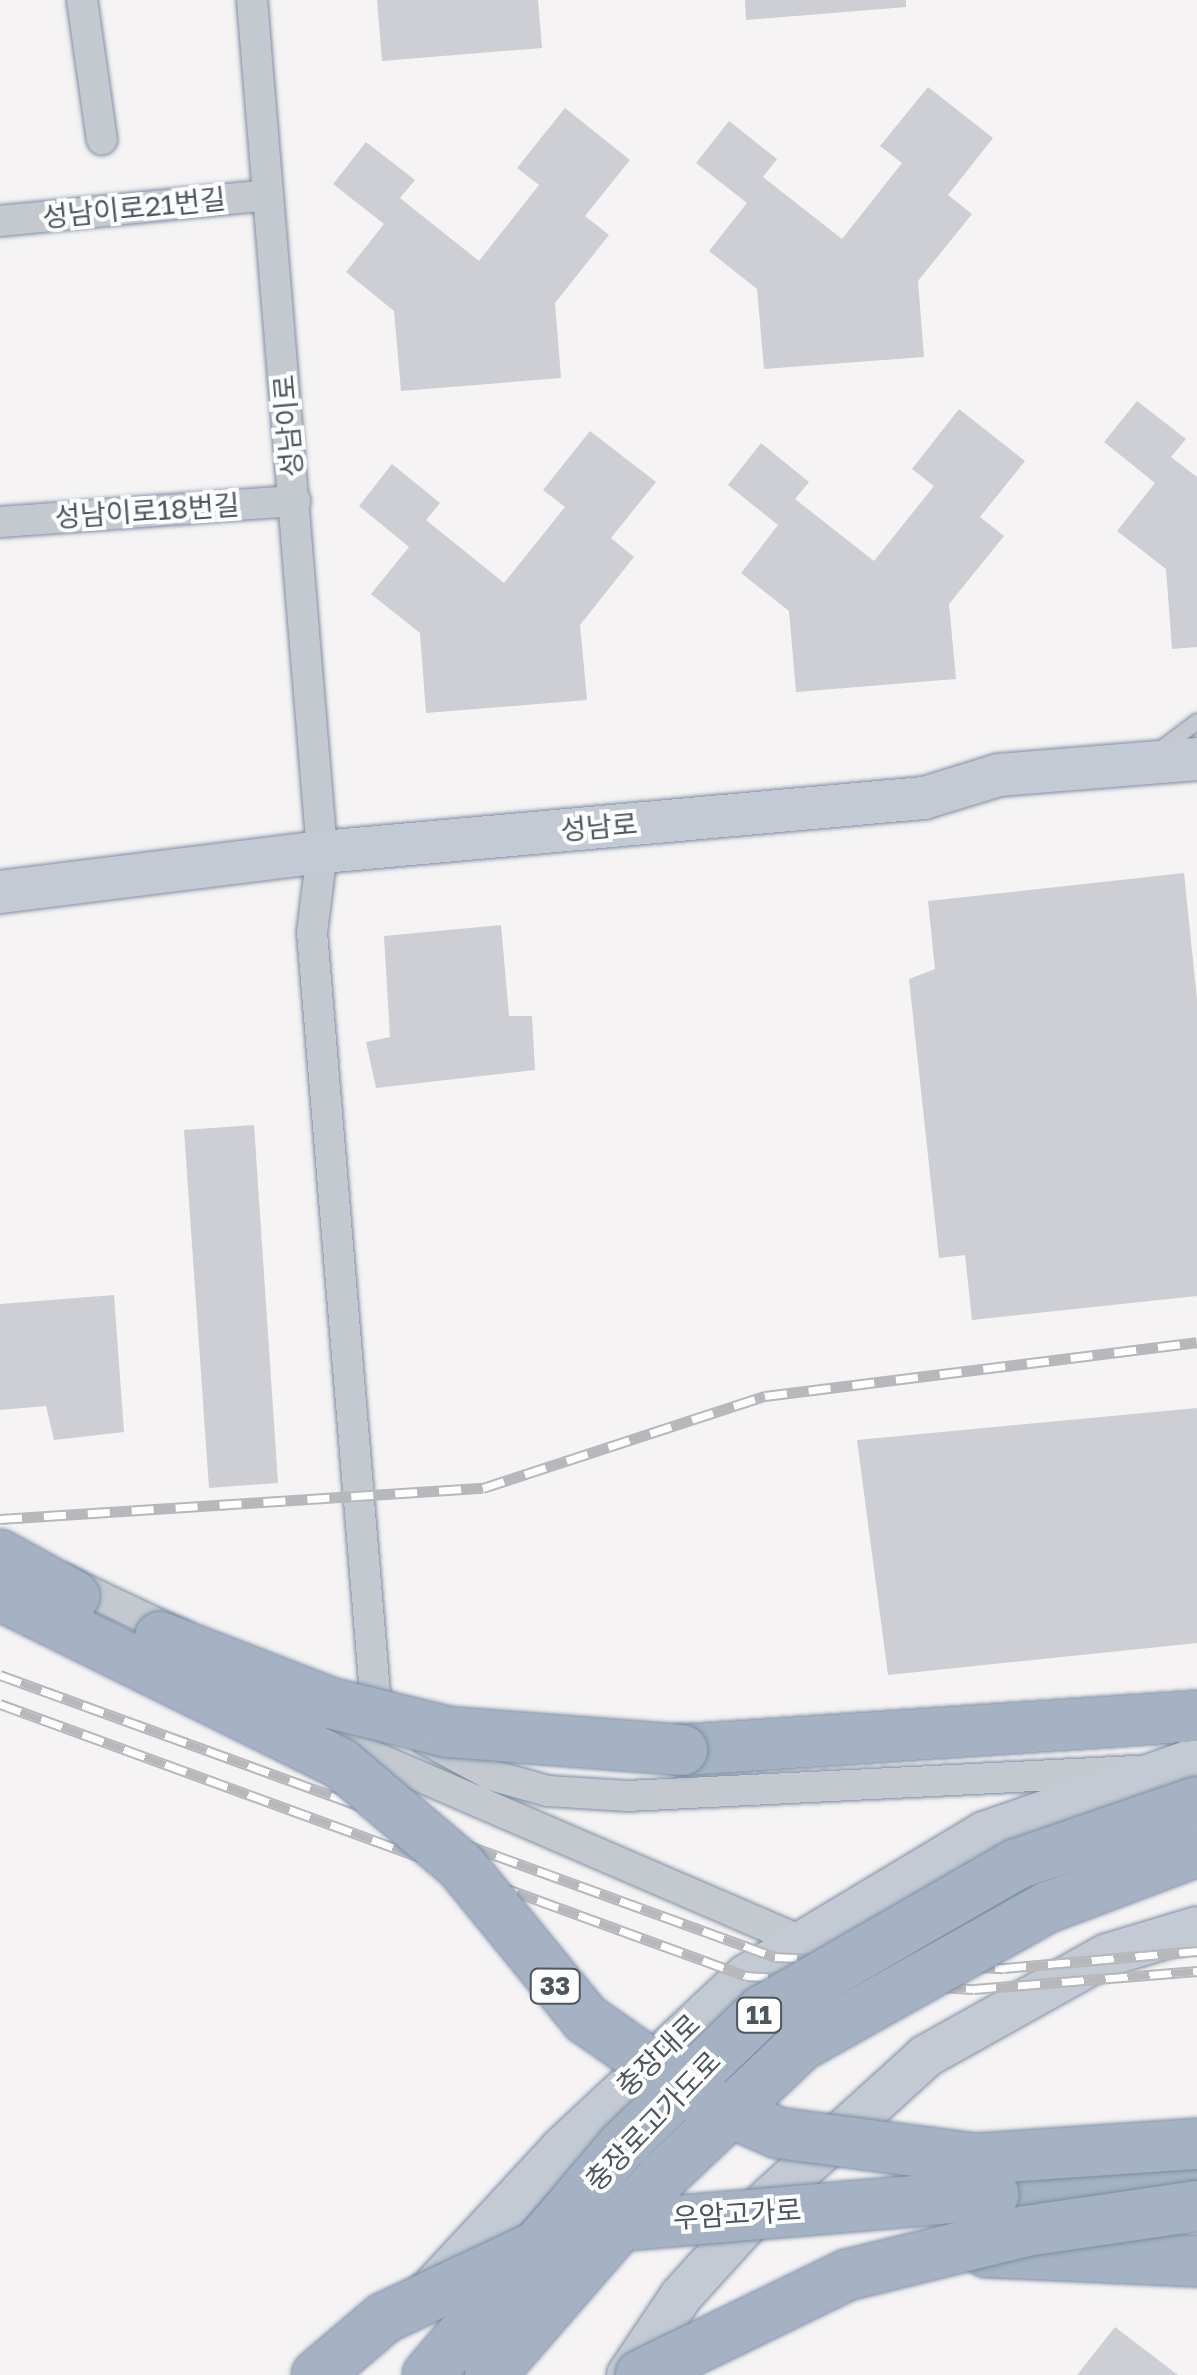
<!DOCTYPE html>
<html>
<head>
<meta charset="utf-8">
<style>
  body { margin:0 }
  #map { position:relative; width:1197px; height:2375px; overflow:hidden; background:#f5f3f3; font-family:"Golos Text","Noto Sans KR",sans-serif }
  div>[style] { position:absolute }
  .building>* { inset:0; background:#cdcfd4 }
  .roads { filter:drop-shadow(0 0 2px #7c8ea6) drop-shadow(0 0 2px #7c8ea6) }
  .service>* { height:15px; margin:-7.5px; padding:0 7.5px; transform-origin:7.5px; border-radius:7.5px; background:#c3c9cf }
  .minor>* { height:30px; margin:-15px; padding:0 15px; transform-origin:15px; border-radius:15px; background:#c3c9cf }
  .secondary>* { height:42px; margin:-21px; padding:0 21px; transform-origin:21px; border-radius:21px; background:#c3cad3 }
  .trunk>* { height:50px; margin:-25px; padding:0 25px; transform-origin:25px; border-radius:25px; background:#a4b2c4 }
  .rail>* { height:11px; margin-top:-5.5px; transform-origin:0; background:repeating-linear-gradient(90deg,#fff 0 22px,#b6b8bc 0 44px); box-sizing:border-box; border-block:2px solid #b6b8bc }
  .bridges { filter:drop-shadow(0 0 2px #7c8ea6) drop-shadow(0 0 2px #7c8ea6) }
  .trunk-bridge>* { height:50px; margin:-25px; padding:0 25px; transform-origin:25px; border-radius:25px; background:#a4b2c4 }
  span { translate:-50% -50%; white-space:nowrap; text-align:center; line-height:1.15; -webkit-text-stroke:8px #fff; paint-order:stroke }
  .shield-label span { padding:2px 8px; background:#fff; border:2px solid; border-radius:8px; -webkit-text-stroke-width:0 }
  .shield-label { font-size:25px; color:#4d555e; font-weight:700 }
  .street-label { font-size:28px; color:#4d555e }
</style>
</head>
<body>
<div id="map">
  <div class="building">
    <div style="clip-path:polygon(377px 0,538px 0,542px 48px,382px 61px)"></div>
    <div style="clip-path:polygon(745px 0,906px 0,906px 7px,746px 20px)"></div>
    <div style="clip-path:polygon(928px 87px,993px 138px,948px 195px,972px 214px,918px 281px,924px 357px,764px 369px,757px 289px,709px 251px,747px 203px,696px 163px,729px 121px,777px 159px,763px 177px,842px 239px,902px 163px,880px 146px)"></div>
    <div style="clip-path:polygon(565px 108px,630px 160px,585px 216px,609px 235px,555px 303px,561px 378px,401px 391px,394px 311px,346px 272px,384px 224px,333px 184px,366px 142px,415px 180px,400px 198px,479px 261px,539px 185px,517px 168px)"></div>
    <div style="clip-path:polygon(1137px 401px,1186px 439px,1171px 457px,1197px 477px,1197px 647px,1172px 649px,1166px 569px,1117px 531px,1155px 483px,1104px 442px)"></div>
    <div style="clip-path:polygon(959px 409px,1025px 461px,980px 517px,1004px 536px,949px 604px,956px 679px,796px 692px,789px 611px,741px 573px,778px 525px,728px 485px,761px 443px,809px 482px,795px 499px,874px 561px,934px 486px,912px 469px)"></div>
    <div style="clip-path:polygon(590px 431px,656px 482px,611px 538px,634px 557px,580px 625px,587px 700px,426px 713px,420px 633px,371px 594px,409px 547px,359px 506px,392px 464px,440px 503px,426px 520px,504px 583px,565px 507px,543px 490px)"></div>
    <div style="clip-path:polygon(1184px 873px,1197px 1000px,1197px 1296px,972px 1320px,965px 1255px,939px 1258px,909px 979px,935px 969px,928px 901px)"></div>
    <div style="clip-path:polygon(501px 925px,509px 1016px,532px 1016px,535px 1070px,376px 1088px,366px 1042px,390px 1037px,384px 936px)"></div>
    <div style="clip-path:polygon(254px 1125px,278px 1483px,209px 1488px,184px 1130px)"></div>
    <div style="clip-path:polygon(114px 1295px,124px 1432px,54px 1440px,46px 1406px,0 1410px,0 1304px)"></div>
    <div style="clip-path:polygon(1197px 1408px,1197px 1643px,888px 1675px,857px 1440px)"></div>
    <div style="clip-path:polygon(1115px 2327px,1178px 2375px,1077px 2375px)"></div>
  </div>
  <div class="roads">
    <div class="service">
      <div style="left:1153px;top:754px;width:55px;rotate:-36.9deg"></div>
    </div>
    <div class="minor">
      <div style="left:82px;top:0;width:141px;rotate:81.9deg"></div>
      <div style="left:252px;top:0;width:855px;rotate:85.3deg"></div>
      <div style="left:322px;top:852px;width:81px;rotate:97.1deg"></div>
      <div style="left:312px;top:932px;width:777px;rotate:85.27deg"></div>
      <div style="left:0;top:221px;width:269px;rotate:-5.5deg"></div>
      <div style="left:0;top:522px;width:296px;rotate:-4.1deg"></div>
      <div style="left:65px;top:1580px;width:128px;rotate:25.4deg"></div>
      <div style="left:333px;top:1739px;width:510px;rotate:23.35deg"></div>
      <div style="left:425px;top:1739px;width:75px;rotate:28.6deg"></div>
      <div style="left:491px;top:1775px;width:59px;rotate:15.7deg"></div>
      <div style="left:548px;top:1791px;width:79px;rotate:3.6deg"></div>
      <div style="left:627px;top:1796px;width:510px;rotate:-2.81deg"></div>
    </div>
    <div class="secondary">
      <div style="left:0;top:892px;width:324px;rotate:-7.1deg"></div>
      <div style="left:322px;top:852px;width:604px;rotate:-5.13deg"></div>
      <div style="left:924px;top:798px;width:78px;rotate:-17deg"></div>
      <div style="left:999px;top:775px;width:199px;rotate:-4.6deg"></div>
      <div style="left:427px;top:2294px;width:199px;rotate:-47.2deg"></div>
      <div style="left:562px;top:2148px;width:252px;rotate:-43.1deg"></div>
      <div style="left:746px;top:1976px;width:278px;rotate:-31deg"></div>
      <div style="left:984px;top:1833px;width:225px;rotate:-19.2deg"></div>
      <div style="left:628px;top:2375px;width:95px;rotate:-56.1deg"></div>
      <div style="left:681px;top:2296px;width:132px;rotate:-47.8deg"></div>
      <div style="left:770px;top:2198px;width:211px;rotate:-42.3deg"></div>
      <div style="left:926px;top:2056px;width:207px;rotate:-29.2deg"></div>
      <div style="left:1107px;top:1955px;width:94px;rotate:-16.7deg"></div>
    </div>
    <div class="trunk">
      <div style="left:682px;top:1750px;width:516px;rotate:-3.78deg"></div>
      <div style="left:994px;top:2194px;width:204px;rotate:-4.8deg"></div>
      <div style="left:987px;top:2252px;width:210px;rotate:2.5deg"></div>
    </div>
  </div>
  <div class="rail">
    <div style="left:0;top:1519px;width:484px;rotate:-3.7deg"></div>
    <div style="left:483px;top:1488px;width:297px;rotate:-18.1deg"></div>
    <div style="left:765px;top:1396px;width:435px;rotate:-7.1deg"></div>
    <div style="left:0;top:1675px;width:825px;rotate:19.99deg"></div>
    <div style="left:775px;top:1957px;width:229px;rotate:2.8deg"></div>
    <div style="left:1004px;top:1968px;width:194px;rotate:-5deg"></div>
    <div style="left:0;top:1704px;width:794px;rotate:20.03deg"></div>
    <div style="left:746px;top:1976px;width:228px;rotate:3.3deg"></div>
    <div style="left:974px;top:1989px;width:224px;rotate:-4.6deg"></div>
  </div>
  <div class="bridges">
    <div class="trunk-bridge">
      <div style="left:0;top:1555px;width:85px;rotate:29deg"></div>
      <div style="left:0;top:1595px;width:379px;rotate:26.3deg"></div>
      <div style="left:340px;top:1763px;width:159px;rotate:40.4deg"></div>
      <div style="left:461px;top:1866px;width:198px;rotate:50.8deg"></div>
      <div style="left:586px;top:2019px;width:138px;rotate:35deg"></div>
      <div style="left:699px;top:2098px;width:86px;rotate:23.9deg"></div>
      <div style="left:778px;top:2133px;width:200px;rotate:7.5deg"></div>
      <div style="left:976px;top:2159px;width:222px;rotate:-3.9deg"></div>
      <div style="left:160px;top:1637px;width:182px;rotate:21.2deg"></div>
      <div style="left:330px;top:1703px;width:122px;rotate:13.8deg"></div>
      <div style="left:448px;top:1732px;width:235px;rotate:4.4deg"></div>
      <div style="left:605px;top:2227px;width:390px;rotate:-4.8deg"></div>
      <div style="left:317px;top:2375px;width:88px;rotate:-40.4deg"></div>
      <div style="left:384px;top:2318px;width:165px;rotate:-25.2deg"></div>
      <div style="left:428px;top:2375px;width:302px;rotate:-49.7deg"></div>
      <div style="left:623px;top:2145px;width:193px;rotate:-44deg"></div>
      <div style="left:762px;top:2011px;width:294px;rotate:-30deg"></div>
      <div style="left:1017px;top:1864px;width:190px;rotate:-19deg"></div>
      <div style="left:490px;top:2375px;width:262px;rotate:-49deg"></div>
      <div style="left:662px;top:2177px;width:190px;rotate:-43.5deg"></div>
      <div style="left:800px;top:2046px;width:284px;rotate:-29.3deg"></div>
      <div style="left:1048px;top:1907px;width:159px;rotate:-20.6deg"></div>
      <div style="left:641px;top:2375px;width:229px;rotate:-25.9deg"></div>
      <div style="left:847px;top:2275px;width:184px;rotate:-13.8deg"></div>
      <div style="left:1026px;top:2231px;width:173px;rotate:-8.3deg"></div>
    </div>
  </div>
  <div class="shield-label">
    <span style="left:555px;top:1986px">33</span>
    <span style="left:759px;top:2015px">11</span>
  </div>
  <div class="street-label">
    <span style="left:134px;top:208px;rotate:-6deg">성남이로21번길</span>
    <span style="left:288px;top:426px;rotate:-95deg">성남이로</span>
    <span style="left:147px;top:511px;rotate:-4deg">성남이로18번길</span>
    <span style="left:599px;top:827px;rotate:-5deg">성남로</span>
    <span style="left:658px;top:2055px;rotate:-44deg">충장대로</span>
    <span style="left:653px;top:2121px;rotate:-46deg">충장로고가도로</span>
    <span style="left:737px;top:2214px;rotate:-4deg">우암고가로</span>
  </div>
</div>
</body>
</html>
